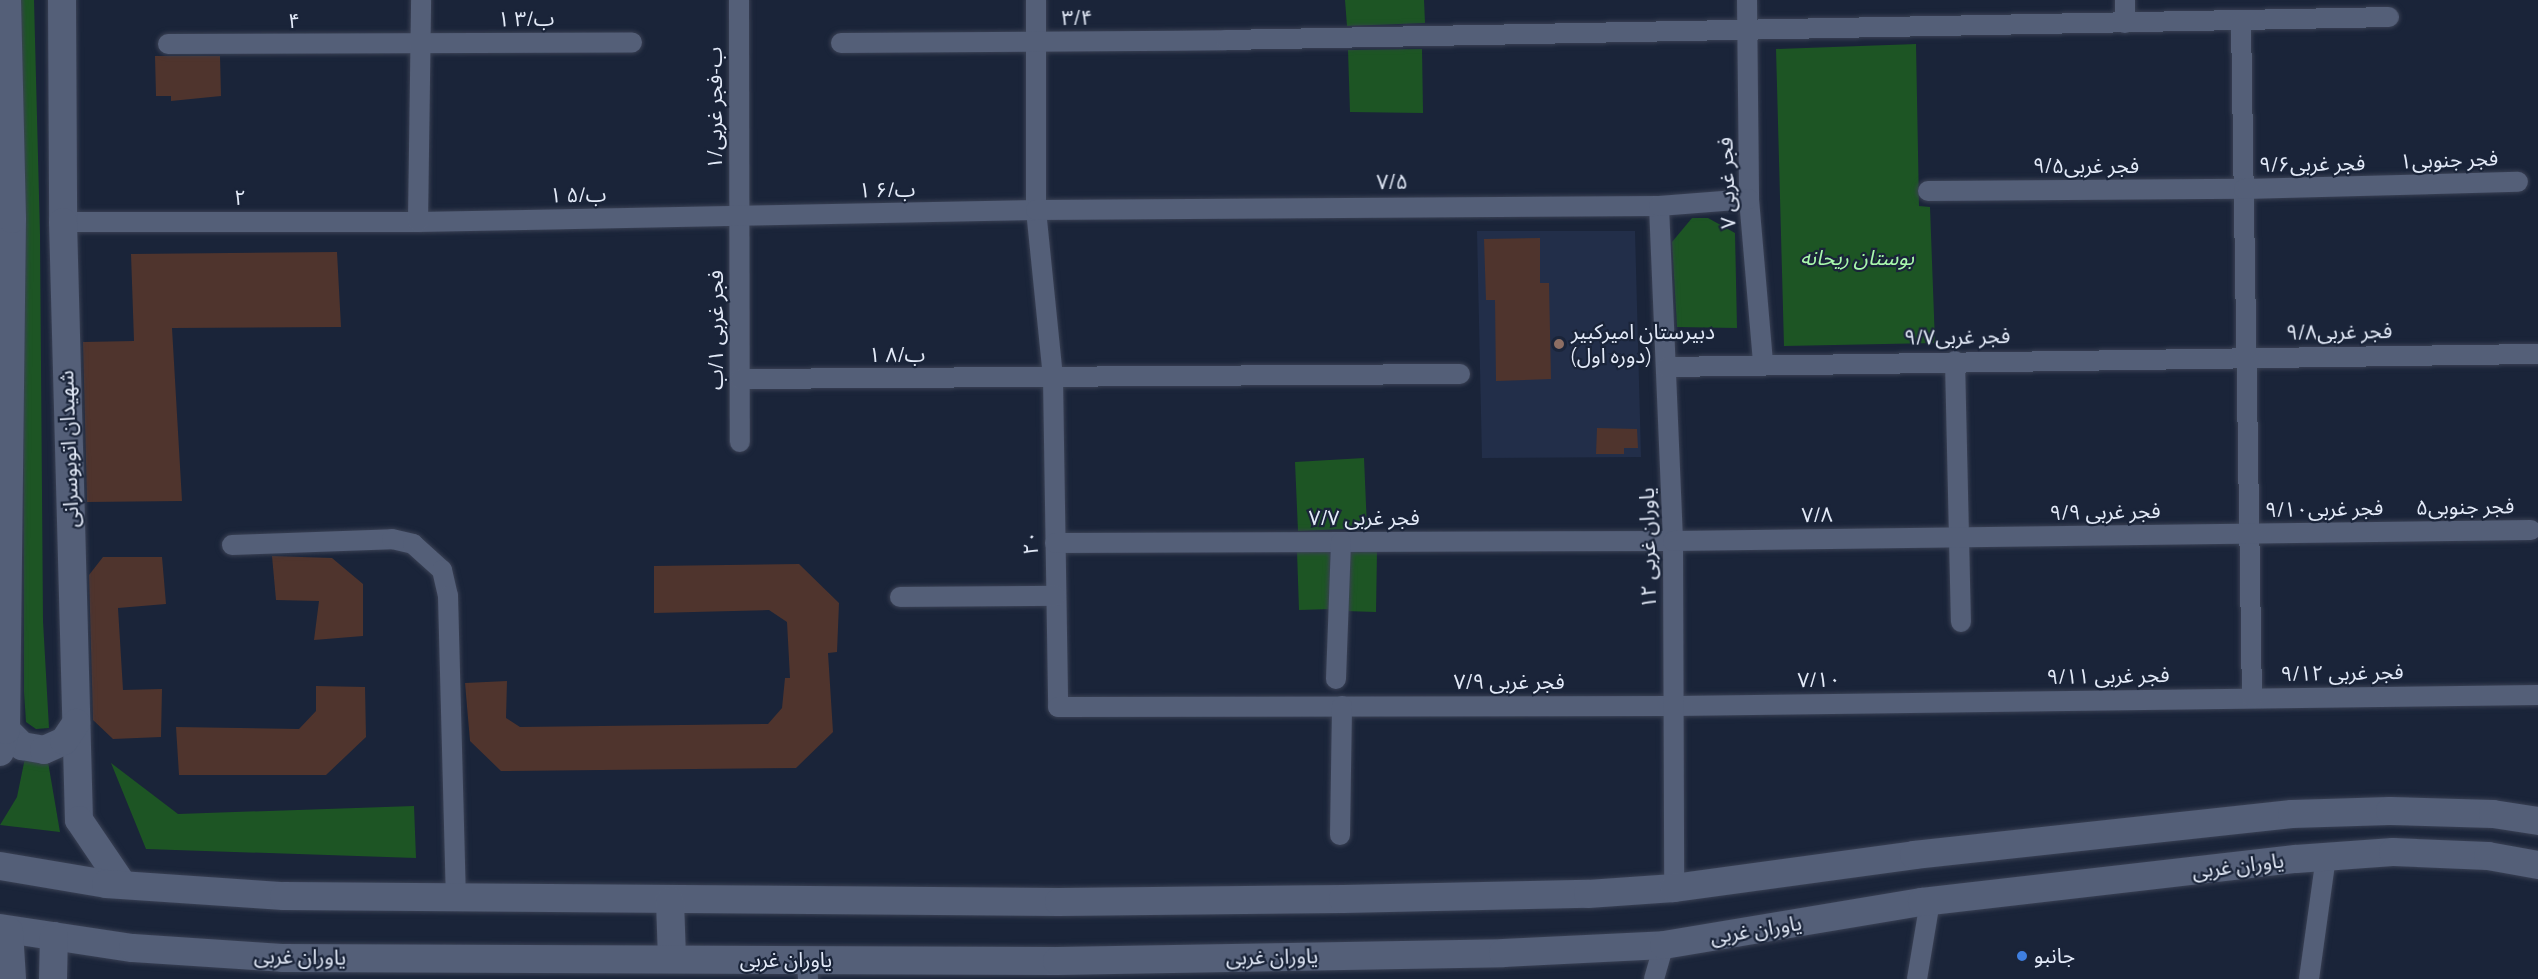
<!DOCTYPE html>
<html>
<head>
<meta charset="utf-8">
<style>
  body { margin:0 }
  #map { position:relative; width:2538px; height:979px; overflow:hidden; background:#1a2439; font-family:"Zilla Slab","Noto Sans Arabic",serif }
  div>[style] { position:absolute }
  .built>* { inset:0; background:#222e49 }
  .green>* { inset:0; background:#1d5524 }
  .building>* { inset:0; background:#4f342d }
  .roads { filter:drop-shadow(0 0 2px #3a4154) drop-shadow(0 0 2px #3a4154) }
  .street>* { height:20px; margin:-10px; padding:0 10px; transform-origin:10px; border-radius:10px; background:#545f78 }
  .secondary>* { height:28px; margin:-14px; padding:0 14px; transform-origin:14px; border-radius:14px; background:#545f78 }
  .dots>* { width:16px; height:16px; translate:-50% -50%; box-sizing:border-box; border:3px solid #1a2439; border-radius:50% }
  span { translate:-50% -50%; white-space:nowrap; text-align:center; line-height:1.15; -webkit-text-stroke:4.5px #1a2439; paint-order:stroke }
  .street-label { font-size:21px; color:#e3eaf8 }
  .park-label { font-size:21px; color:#a9f9ad; font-style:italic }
  .poi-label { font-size:21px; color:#e3eaf8 }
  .left { translate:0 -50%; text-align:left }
</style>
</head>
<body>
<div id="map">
  <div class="built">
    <div style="clip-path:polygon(1477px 231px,1635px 231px,1641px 457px,1482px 458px)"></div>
  </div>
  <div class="green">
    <div style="clip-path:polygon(18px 0,34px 0,40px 235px,43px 621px,49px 728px,36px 729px,26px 722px,24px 692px,23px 203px)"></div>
    <div style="clip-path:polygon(1345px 0,1424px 0,1425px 23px,1347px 26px)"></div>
    <div style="clip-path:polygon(1916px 44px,1919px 206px,1930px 207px,1935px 343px,1784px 346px,1776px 49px)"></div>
    <div style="clip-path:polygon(1422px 49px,1423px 113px,1350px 112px,1348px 50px)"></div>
    <div style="clip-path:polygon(1692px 218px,1708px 218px,1735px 233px,1737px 328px,1677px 327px,1672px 242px)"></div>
    <div style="clip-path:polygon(1364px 458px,1367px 528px,1298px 531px,1295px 462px)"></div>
    <div style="clip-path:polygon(1347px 549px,1377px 550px,1376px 612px,1345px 611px)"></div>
    <div style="clip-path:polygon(1297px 551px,1330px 551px,1332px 609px,1299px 610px)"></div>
    <div style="clip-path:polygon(47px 756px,60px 832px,0 825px,17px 797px,25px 758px)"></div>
    <div style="clip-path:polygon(111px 763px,178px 814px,414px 806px,416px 858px,146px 849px)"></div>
  </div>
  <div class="building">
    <div style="clip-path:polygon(155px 56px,220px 56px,221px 96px,171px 101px,171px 96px,156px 96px)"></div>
    <div style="clip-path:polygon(1540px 238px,1540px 283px,1549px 283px,1551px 379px,1496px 381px,1495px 300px,1486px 300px,1484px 239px)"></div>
    <div style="clip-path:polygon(337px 252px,341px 327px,172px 328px,182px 501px,87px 502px,83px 342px,134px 341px,131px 254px)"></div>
    <div style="clip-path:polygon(1597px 428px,1637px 429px,1638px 448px,1624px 448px,1624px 454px,1596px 454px)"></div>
    <div style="clip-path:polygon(272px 556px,332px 558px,363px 584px,363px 636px,314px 640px,319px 601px,276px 600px)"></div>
    <div style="clip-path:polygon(103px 557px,162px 557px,166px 604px,118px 608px,123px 690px,162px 689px,161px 737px,113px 739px,93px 720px,89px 575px)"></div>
    <div style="clip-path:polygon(799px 564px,839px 603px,837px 652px,828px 653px,833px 732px,796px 768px,501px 771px,470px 741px,465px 683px,507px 681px,506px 718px,520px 727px,768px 724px,782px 708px,785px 678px,790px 678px,787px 622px,769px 610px,654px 613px,654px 566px)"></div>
    <div style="clip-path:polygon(316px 686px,365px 687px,366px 737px,326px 775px,179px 775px,176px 727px,299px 729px,316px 711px)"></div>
  </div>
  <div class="roads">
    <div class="street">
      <div style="left:739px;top:0;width:442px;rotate:89.9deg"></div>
      <div style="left:1036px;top:0;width:210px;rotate:90deg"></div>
      <div style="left:1036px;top:210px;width:169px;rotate:84.2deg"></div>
      <div style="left:1053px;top:378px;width:329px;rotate:89.1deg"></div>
      <div style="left:1058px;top:707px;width:617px;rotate:-0.09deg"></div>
      <div style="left:1675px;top:706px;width:863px;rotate:-0.73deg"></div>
      <div style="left:1747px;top:0;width:199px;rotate:89.4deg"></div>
      <div style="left:1749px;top:199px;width:165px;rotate:85.1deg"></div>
      <div style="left:2125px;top:0;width:23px;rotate:90deg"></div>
      <div style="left:2241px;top:21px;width:677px;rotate:89.07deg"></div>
      <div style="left:841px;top:43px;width:385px;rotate:-0.4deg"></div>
      <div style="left:1226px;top:40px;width:1163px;rotate:-1.13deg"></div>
      <div style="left:168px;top:44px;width:464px;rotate:-0.2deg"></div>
      <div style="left:1928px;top:191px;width:316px;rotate:-0.4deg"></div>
      <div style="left:2244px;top:189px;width:274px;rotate:-1.5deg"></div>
      <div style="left:1659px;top:206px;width:335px;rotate:87.6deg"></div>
      <div style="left:1673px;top:541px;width:347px;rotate:89.8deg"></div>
      <div style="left:63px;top:222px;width:355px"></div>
      <div style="left:418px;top:222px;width:618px;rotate:-1.11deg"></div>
      <div style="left:1036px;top:210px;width:623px;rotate:-0.37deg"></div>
      <div style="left:1659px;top:206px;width:90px;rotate:-4.4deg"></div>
      <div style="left:418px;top:222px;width:222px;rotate:-89.2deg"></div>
      <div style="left:1955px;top:361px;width:261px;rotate:88.7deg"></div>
      <div style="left:1667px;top:367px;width:871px;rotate:-0.86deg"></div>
      <div style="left:740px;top:379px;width:720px;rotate:-0.4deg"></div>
      <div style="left:1055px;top:543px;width:618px;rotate:-0.19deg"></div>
      <div style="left:1673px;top:541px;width:858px;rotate:-0.73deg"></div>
      <div style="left:232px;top:545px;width:160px;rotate:-2.1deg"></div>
      <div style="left:392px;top:539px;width:22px;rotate:13deg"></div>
      <div style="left:413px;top:544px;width:39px;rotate:42deg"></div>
      <div style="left:442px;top:570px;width:27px;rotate:77deg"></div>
      <div style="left:448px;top:596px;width:303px;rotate:88.5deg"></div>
      <div style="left:900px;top:597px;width:156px;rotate:-0.4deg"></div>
      <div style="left:1336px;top:679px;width:137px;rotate:-87.9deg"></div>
      <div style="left:1340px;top:835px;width:129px;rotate:-89.1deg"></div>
      <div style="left:807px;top:960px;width:19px;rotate:87deg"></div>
      <div style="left:1654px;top:979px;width:35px;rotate:-74deg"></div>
      <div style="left:1917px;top:979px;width:79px;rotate:-80.5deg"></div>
      <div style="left:2309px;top:979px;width:123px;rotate:-82.1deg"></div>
    </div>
    <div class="secondary">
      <div style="left:62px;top:0;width:222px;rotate:89.7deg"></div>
      <div style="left:63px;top:222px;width:598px;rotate:88.47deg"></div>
      <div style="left:79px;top:820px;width:78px;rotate:55.9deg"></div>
      <div style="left:6px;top:730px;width:23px;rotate:45deg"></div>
      <div style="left:22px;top:746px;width:22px;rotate:10deg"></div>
      <div style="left:44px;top:750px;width:22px;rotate:-24deg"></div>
      <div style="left:64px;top:741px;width:22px;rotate:-56deg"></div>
      <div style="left:0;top:752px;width:23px;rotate:-75deg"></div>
      <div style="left:6px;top:730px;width:511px;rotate:-89.33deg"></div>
      <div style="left:12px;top:219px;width:219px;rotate:-91.3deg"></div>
      <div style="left:0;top:866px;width:108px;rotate:9.6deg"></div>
      <div style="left:106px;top:884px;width:178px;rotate:3.9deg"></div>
      <div style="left:284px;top:896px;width:775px;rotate:0.44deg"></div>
      <div style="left:1059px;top:902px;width:284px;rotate:-0.6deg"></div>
      <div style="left:1343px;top:899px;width:245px;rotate:-1.2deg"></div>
      <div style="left:1588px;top:894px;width:86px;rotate:-4deg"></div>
      <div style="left:1674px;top:888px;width:242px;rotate:-7.8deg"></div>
      <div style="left:1914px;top:855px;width:380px;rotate:-6.2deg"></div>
      <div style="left:2292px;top:814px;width:98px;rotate:-1.8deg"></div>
      <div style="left:2390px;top:811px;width:103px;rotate:1.7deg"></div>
      <div style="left:2493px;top:814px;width:46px;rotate:8.8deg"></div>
      <div style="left:670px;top:901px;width:58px;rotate:88deg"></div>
      <div style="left:0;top:928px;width:134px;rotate:8.6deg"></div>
      <div style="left:133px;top:948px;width:149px;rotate:3.8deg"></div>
      <div style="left:282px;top:958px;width:775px;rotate:0.22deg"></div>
      <div style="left:1057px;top:961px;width:446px;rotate:-1deg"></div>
      <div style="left:1503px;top:953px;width:161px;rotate:-2.8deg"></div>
      <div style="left:1664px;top:945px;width:262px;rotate:-9.5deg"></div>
      <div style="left:1922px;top:902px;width:376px;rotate:-6.6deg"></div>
      <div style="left:2296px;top:859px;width:97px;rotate:-4.1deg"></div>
      <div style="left:2393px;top:852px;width:95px;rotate:2.4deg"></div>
      <div style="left:2488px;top:856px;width:51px;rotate:10.2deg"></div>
      <div style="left:9px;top:931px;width:48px;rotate:86.4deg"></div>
      <div style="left:53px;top:979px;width:43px;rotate:-88.7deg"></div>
    </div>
  </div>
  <div class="dots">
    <div style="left:1559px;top:344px;background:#8d6e63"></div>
    <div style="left:2022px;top:956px;background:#3f7fe0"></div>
  </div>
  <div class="street-label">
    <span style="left:1077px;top:18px;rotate:-1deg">۳/۴</span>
    <span style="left:526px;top:19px;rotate:-1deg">۱ ب/۳</span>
    <span style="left:294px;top:21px">۴</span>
    <span style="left:715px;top:108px;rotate:-90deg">۱/ب-فجر غربی</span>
    <span style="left:2449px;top:160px;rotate:-2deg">فجر جنوبی۱</span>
    <span style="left:2312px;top:164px;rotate:-1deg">فجر غربی۹/۶</span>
    <span style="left:2086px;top:166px">فجر غربی۹/۵</span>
    <span style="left:1392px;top:182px;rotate:-1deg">۷/۵</span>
    <span style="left:1727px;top:183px;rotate:-92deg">۷ فجر غربی</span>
    <span style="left:887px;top:190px;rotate:-1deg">۱ ب/۶</span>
    <span style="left:578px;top:195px;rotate:-1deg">۱ ب/۵</span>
    <span style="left:240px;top:198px">۲</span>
    <span style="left:716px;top:330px;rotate:-90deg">فجر غربی ۱/ب</span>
    <span style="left:2339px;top:332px;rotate:-1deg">فجر غربی۹/۸</span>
    <span style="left:1957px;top:337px;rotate:-1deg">فجر غربی۹/۷</span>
    <span style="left:897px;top:355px">۱ ب/۸</span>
    <span style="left:69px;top:449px;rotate:-92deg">شهیدان اتوبوسرانی</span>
    <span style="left:2465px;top:507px;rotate:-1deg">فجر جنوبی۵</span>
    <span style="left:2324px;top:509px;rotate:-1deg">فجر غربی۹/۱۰</span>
    <span style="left:2105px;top:512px;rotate:-1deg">۹/۹ فجر غربی</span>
    <span style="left:1817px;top:515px;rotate:-1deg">۷/۸</span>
    <span style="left:1364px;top:518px">۷/۷ فجر غربی</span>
    <span style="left:1031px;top:543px;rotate:-91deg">۲۰</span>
    <span style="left:1648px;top:548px;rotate:-91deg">۱۲ یاوران غربی</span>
    <span style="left:2342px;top:673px;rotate:-1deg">۹/۱۲ فجر غربی</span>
    <span style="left:2108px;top:676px;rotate:-1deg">۹/۱۱ فجر غربی</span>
    <span style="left:1819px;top:680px;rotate:-1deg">۷/۱۰</span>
    <span style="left:1509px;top:682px">۷/۹ فجر غربی</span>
    <span style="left:2238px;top:866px;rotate:-7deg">یاوران غربی</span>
    <span style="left:1756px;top:930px;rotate:-9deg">یاوران غربی</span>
    <span style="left:300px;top:957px;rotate:1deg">یاوران غربی</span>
    <span style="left:1272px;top:957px;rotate:-1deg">یاوران غربی</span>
    <span style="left:786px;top:960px">یاوران غربی</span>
  </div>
  <div class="park-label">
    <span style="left:1857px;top:258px">بوستان ریحانه</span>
  </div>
  <div class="poi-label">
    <span class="left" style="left:1571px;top:344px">دبیرستان امیرکبیر<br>(دوره اول)</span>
    <span class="left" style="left:2034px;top:956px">جانبو</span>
  </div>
</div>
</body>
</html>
